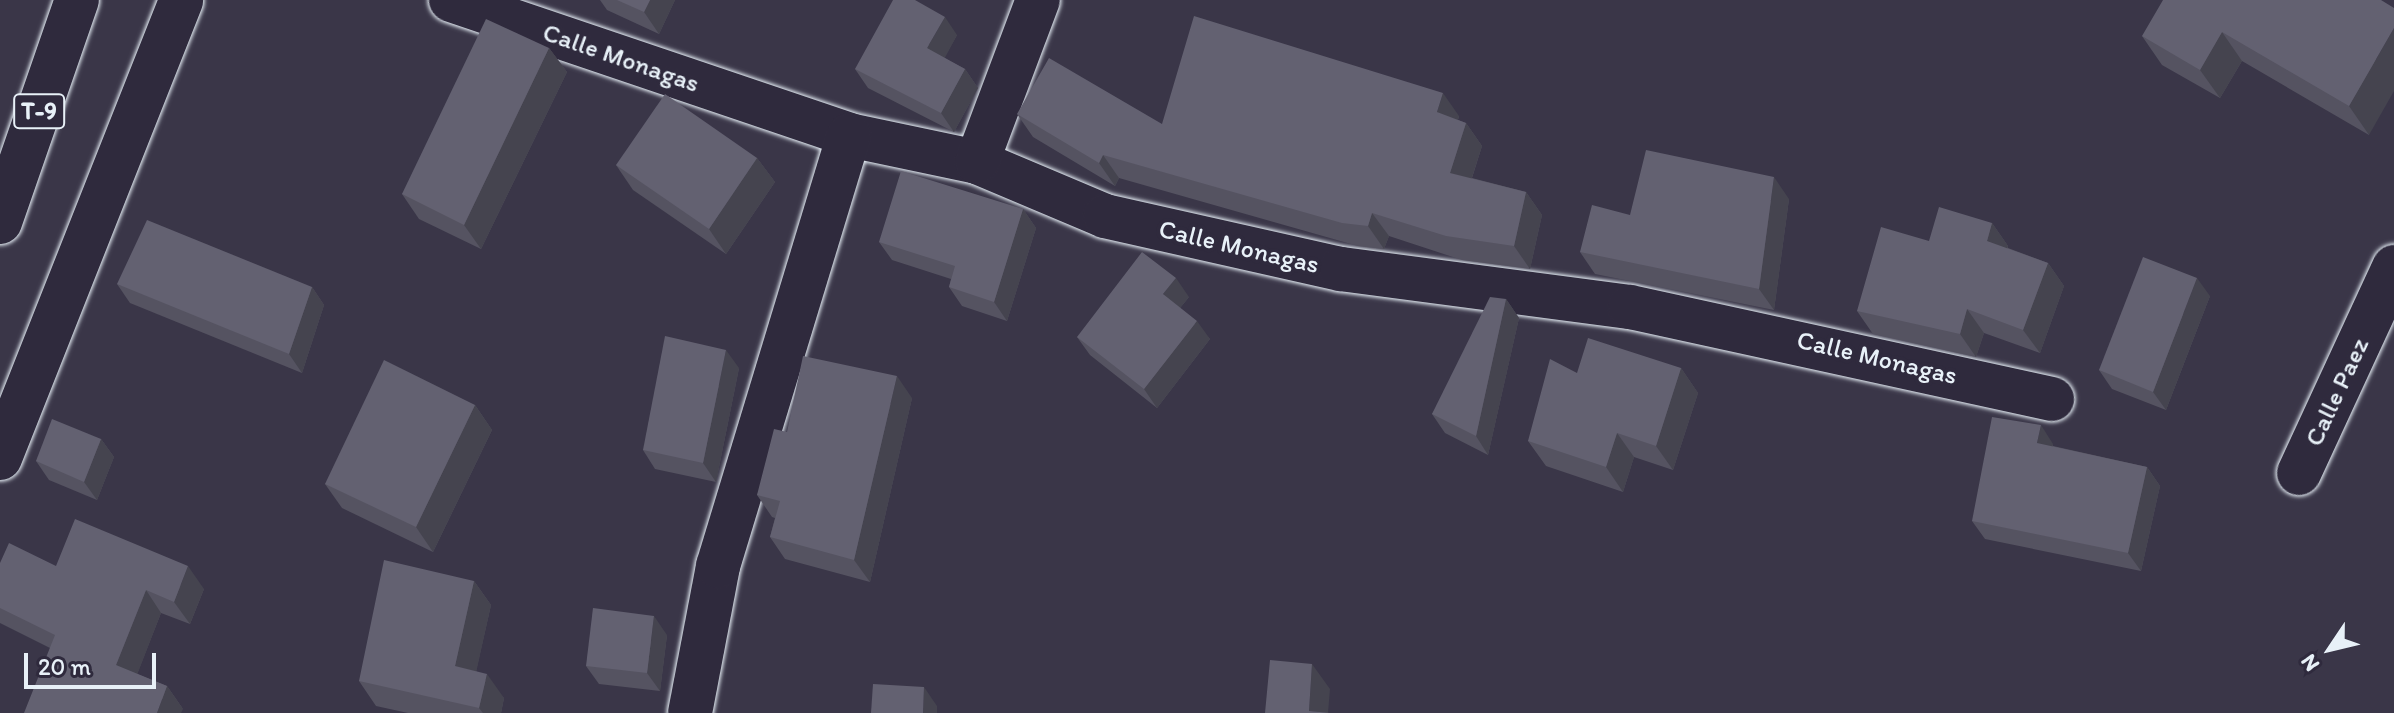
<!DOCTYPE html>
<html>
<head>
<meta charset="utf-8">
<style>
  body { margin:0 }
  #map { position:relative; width:2394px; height:713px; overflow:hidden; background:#3a3648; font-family:Itim,sans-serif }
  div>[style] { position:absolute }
  .roads { filter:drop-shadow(0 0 2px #e8f1f8) drop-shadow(0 0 2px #e8f1f8) }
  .minor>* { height:44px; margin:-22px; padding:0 22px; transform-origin:22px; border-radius:22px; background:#2f2a3d }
  .highway>* { height:44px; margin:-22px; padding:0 22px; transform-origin:22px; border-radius:22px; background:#2f2a3d }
  .wall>* { inset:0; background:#555361 }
  .shaded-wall>* { inset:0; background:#45444f }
  .building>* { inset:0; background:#636171 }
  span { translate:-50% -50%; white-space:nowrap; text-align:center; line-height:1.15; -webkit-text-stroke:8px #2f2a3d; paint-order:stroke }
  .shield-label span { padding:2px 6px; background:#2f2a3d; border:2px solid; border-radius:6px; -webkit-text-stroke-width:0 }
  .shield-label { font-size:24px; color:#e8f1f8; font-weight:700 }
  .street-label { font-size:26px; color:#e8f1f8 }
  .north { position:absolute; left:2290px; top:609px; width:80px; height:80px; -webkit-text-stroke:6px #2f2a3d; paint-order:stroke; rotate:235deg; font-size:22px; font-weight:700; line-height:32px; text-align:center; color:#e8f1f8 }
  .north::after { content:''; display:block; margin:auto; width:28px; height:36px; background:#e8f1f8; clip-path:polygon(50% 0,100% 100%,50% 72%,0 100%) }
  .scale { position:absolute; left:24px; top:653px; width:132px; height:36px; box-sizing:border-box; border:4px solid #e8f1f8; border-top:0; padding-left:10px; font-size:24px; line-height:28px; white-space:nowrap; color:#e8f1f8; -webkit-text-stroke:6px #2f2a3d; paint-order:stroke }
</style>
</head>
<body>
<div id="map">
  <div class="roads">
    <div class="minor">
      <div style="left:451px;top:0;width:420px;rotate:18.7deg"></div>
      <div style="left:849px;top:135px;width:131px;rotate:11.9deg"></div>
      <div style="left:977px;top:162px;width:139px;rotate:22.9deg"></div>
      <div style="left:1105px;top:216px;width:242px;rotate:12.7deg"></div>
      <div style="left:1341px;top:269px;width:291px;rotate:7.5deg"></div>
      <div style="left:1630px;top:307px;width:432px;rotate:12.3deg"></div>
      <div style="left:977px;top:162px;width:173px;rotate:-69.4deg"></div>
      <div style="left:0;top:458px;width:492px;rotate:-68.4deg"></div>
      <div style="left:2299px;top:473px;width:227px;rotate:-65.2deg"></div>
      <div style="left:690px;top:713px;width:150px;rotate:-79.2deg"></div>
      <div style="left:718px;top:566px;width:450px;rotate:-73.1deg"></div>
    </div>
    <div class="highway">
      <div style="left:0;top:222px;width:235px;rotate:-70.9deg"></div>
    </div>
  </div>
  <div class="wall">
    <div style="clip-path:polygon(600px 0,675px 0,659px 34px,607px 10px)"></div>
    <div style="clip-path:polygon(2381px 0,2369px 135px,2242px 61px,2220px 98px,2162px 65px,2142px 36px)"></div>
    <div style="clip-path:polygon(957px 35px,944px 58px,965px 69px,978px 88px,954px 132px,868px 88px,855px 69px)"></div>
    <div style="clip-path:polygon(549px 48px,567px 72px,481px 249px,419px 219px,402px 194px)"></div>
    <div style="clip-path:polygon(1017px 114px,1162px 124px,1459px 116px,1458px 120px,1466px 123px,1482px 146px,1472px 178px,1526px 192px,1542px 215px,1530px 269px,1462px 260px,1389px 236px,1384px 249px,1358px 246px,1119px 178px,1115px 186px,1033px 137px)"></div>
    <div style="clip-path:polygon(757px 158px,775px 182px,726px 254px,633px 190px,616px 165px)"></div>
    <div style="clip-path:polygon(1789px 199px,1774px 310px,1595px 274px,1580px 252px,1630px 215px)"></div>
    <div style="clip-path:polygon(1023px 209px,1036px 228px,1007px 321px,962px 306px,949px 287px,951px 279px,892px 260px,879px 242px)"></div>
    <div style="clip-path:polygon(1992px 223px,2008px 246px,2008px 248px,2048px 263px,2064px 286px,2040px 353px,1984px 333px,1976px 357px,1873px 334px,1857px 311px,1929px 241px)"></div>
    <div style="clip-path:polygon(117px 284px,312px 287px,324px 305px,302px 373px,130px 303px)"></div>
    <div style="clip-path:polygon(2210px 296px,2166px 410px,2112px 389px,2099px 370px)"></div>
    <div style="clip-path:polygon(1189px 297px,1180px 308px,1210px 339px,1157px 408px,1090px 355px,1077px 337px)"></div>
    <div style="clip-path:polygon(1506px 299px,1519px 318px,1488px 455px,1445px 433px,1432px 414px)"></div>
    <div style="clip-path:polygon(739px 368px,716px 482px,655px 469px,643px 450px)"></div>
    <div style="clip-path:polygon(1681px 368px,1698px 393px,1673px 470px,1634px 457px,1623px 492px,1546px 466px,1528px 441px,1577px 373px)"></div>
    <div style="clip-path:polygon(912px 398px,870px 582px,785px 559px,770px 537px,775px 518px,772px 517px,757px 495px,787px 432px)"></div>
    <div style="clip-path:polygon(475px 405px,492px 430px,433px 552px,342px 508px,325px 484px)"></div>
    <div style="clip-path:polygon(101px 439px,114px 457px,97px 500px,49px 480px,36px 461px)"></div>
    <div style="clip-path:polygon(2053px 444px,2053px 446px,2147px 467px,2160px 486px,2141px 571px,1985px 539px,1972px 521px)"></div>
    <div style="clip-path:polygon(0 563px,56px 566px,204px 589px,190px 624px,161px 613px,137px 674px,167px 686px,183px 709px,50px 648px,0 623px)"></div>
    <div style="clip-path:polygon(474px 581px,491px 605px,476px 671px,504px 698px,501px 713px,408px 713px,376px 706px,359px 681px)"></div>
    <div style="clip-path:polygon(667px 635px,660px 691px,599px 684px,586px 666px)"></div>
  </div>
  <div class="shaded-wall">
    <div style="clip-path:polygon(650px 0,675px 0,659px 34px,644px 12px)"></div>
    <div style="clip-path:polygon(945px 17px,957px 35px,940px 67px,927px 48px)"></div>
    <div style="clip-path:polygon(2394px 28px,2394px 91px,2369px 135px,2349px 106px)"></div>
    <div style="clip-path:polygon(2222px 32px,2242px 61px,2220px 98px,2200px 70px)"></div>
    <div style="clip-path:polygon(549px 48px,567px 72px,481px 249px,464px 225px)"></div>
    <div style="clip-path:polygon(965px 69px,978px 88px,954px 132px,941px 113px)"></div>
    <div style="clip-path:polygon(1443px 93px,1459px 116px,1453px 136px,1437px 112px)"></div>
    <div style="clip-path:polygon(1466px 123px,1482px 146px,1466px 196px,1450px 173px)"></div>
    <div style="clip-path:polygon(1103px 155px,1119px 178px,1115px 186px,1099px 163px)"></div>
    <div style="clip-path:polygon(757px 158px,775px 182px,726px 254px,709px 229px)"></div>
    <div style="clip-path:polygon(1774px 177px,1789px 199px,1774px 310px,1759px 289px)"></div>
    <div style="clip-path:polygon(1526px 192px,1542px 215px,1530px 269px,1514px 246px)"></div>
    <div style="clip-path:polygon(1023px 209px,1036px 228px,1007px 321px,994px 302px)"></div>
    <div style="clip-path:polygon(1372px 213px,1389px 236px,1384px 249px,1368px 226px)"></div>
    <div style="clip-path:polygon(1992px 223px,2008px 246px,2003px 264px,1987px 241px)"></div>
    <div style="clip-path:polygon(2048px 263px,2064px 286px,2040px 353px,2023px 330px)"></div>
    <div style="clip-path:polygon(1176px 278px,1189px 297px,1176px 313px,1163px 294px)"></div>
    <div style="clip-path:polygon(2197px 278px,2210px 296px,2166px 410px,2153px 392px)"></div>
    <div style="clip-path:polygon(312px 287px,324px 305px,302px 373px,289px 354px)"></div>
    <div style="clip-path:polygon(1506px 299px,1519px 318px,1488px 455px,1476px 436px)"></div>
    <div style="clip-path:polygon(1967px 309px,1984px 333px,1976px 357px,1960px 334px)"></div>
    <div style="clip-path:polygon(1197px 321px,1210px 339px,1157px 408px,1144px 389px)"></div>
    <div style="clip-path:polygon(726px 350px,739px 368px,716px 482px,703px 463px)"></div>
    <div style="clip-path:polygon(1681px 368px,1698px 393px,1673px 470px,1656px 446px)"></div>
    <div style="clip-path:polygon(897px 376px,912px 398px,870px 582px,854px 560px)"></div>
    <div style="clip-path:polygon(475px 405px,492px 430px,433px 552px,416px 527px)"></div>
    <div style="clip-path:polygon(2041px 425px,2053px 444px,2050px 461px,2037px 443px)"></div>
    <div style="clip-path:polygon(1617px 433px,1634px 457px,1623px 492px,1606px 467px)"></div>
    <div style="clip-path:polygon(101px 439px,114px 457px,97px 500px,84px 482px)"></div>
    <div style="clip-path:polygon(2147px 467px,2160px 486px,2141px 571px,2128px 553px)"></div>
    <div style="clip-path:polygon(188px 566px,204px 589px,190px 624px,174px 602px)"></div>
    <div style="clip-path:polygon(474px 581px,491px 605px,472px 691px,455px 666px)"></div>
    <div style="clip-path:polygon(146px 590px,161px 613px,132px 688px,116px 665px)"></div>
    <div style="clip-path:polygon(654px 616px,667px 635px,660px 691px,647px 673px)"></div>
    <div style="clip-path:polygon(1312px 664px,1330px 689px,1328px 713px,1309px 711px)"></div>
    <div style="clip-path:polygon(487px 674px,504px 698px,501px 713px,483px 713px,479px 708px)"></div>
    <div style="clip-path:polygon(167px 686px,183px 709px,181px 713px,157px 713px)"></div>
    <div style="clip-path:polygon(924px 687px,937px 706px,937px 713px,923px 713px)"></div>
  </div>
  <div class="building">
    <div style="clip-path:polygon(617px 0,650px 0,644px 12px)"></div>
    <div style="clip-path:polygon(893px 0,915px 0,945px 17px,927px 48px,965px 69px,941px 113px,855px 69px)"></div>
    <div style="clip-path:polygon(2163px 0,2381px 0,2394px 8px,2394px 28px,2349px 106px,2222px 32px,2200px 70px,2142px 36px)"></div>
    <div style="clip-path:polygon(1194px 16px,1443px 93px,1437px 112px,1466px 123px,1450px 173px,1526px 192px,1514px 246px,1446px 236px,1372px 213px,1368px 226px,1342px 223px,1103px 155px,1099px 163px,1017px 114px,1049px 58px,1162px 124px)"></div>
    <div style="clip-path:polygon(486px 19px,549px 48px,464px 225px,402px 194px)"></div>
    <div style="clip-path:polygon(665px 94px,757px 158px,709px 229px,616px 165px)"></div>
    <div style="clip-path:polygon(1646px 150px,1774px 177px,1759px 289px,1580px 252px,1592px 205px,1630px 215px)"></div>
    <div style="clip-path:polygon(901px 171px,1023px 209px,994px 302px,949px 287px,955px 266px,879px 242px)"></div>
    <div style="clip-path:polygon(1939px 207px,1992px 223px,1987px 241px,2048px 263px,2023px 330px,1967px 309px,1960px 334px,1857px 311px,1881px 227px,1929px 241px)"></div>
    <div style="clip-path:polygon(147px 220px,312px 287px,289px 354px,117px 284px)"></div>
    <div style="clip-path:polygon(1142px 252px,1176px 278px,1163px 294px,1197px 321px,1144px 389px,1077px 337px)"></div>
    <div style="clip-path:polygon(2143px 257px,2197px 278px,2153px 392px,2099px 370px)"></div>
    <div style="clip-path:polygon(1490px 297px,1506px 299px,1476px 436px,1432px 414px)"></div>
    <div style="clip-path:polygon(665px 336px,726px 350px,703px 463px,643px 450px)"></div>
    <div style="clip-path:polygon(1588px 338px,1681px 368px,1656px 446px,1617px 433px,1606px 467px,1528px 441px,1550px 359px,1577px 373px)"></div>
    <div style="clip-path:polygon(803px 356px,897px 376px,854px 560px,770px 537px,780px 501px,757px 495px,774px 429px,787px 432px)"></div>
    <div style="clip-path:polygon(384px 360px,475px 405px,416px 527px,325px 484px)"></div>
    <div style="clip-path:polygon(1992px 417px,2041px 425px,2037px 443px,2147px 467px,2128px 553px,1972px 521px)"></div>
    <div style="clip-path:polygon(52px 419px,101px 439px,84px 482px,36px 461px)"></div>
    <div style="clip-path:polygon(75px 519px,188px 566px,174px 602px,146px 590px,116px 665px,167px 686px,157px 713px,24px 713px,55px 635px,0 608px,0 563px,9px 543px,56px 566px)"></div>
    <div style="clip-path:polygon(384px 560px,474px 581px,455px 666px,487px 674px,479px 708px,359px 681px)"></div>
    <div style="clip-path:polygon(593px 608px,654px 616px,647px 673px,586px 666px)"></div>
    <div style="clip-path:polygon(1270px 660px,1312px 664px,1309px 711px,1330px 713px,1265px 713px)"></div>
    <div style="clip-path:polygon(873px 684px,924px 687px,923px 713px,871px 713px)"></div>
  </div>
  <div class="shield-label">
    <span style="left:39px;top:111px">T-9</span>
  </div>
  <div class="street-label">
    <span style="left:621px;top:58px;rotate:19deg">Calle Monagas</span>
    <span style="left:1239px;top:247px;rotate:13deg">Calle Monagas</span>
    <span style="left:1877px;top:358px;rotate:13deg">Calle Monagas</span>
    <span style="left:2337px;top:392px;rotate:-65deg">Calle Paez</span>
  </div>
  <div class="north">N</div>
  <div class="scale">20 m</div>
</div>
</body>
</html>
